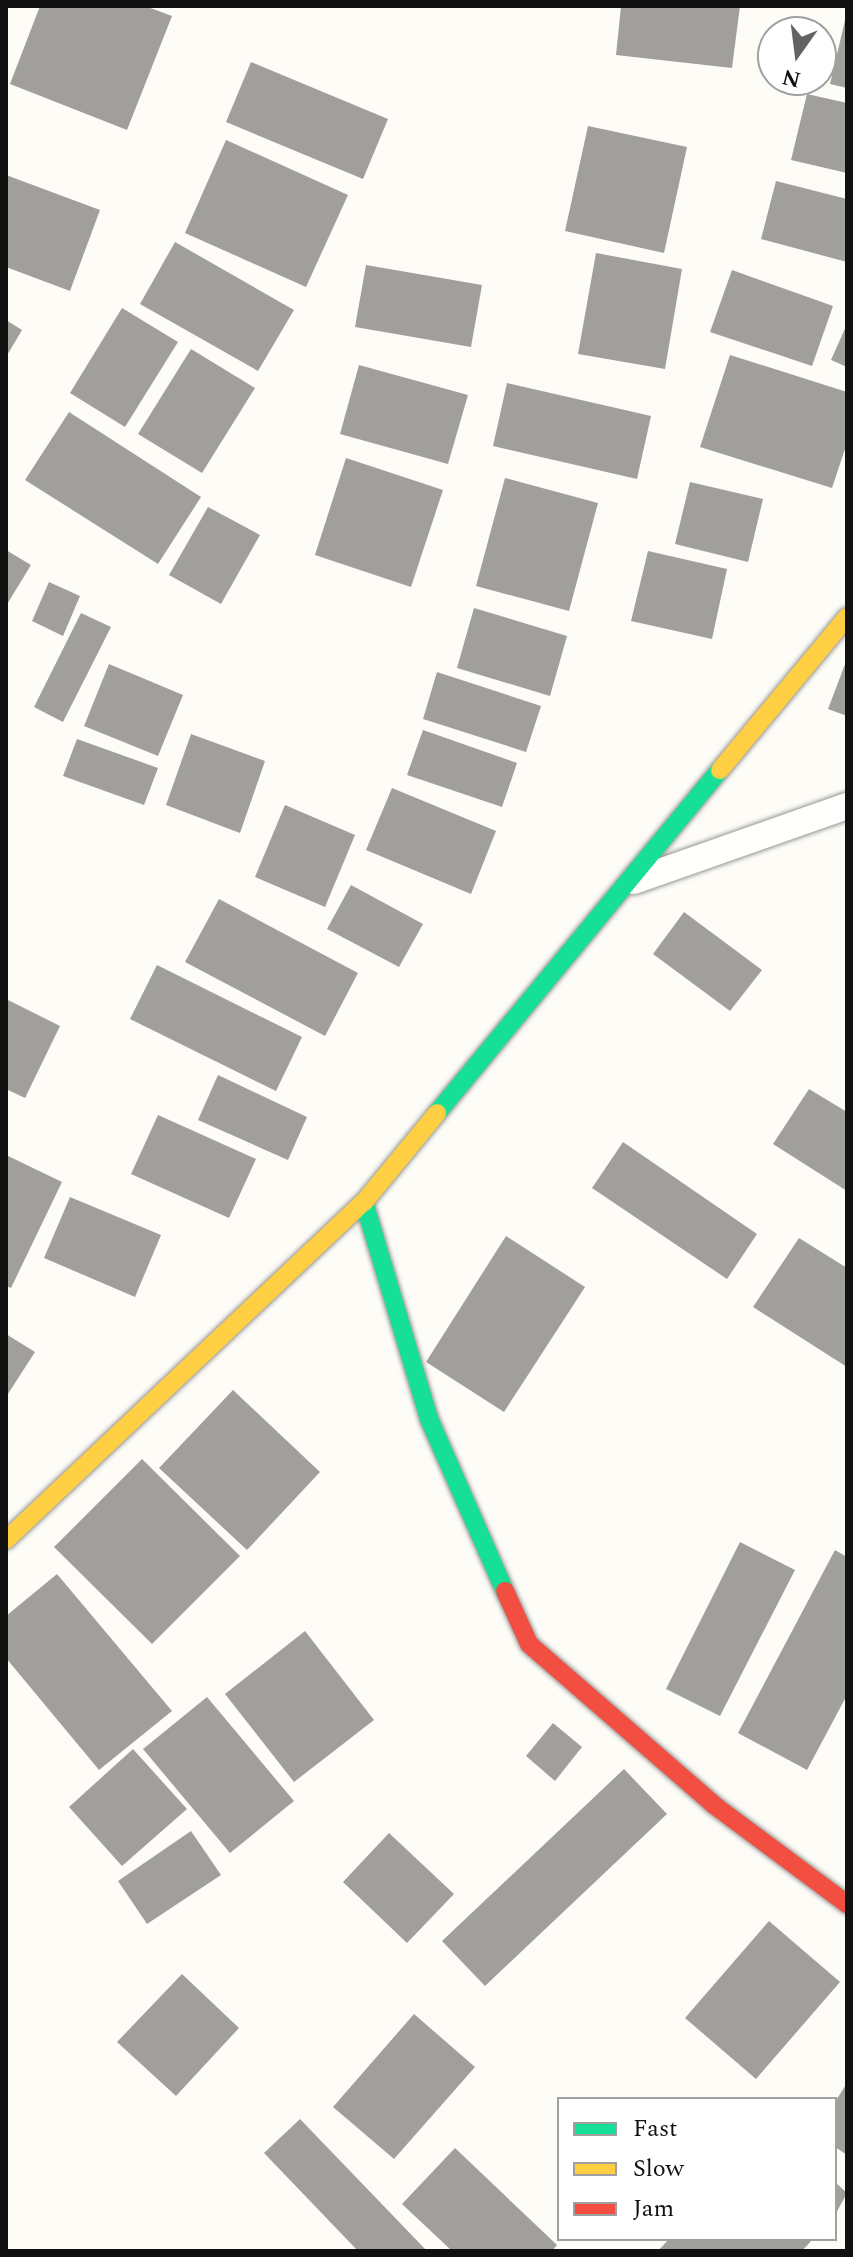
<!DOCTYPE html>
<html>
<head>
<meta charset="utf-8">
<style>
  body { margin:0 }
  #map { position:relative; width:853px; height:2257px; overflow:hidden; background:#fdfcf7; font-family:Spectral,serif }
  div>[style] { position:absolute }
  .building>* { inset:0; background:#a19f9c }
  .roads { filter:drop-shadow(0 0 2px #979795) drop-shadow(0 0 2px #979795) }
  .lane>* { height:26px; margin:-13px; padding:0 13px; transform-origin:13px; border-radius:13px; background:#fffffe }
  .fast>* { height:18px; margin:-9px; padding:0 9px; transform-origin:9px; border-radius:9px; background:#16e098 }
  .slow>* { height:18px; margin:-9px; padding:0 9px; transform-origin:9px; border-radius:9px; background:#ffcf43 }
  .jam>* { height:18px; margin:-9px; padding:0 9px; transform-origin:9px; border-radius:9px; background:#f24e42 }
  span { translate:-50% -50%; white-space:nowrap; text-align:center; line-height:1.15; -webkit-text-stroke:8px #fff; paint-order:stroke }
  .frame { position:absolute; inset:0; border:8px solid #111; pointer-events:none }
  .legend { position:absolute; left:557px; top:2097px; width:280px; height:144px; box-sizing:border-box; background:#fff; border:2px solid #a0a0a0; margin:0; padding:10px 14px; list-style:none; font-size:24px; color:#111 }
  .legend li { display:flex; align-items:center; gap:16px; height:40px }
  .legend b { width:40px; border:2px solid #a0a0a0 }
  .north { position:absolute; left:757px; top:16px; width:80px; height:80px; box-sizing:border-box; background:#fff; border:2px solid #a0a0a0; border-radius:50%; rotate:194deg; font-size:22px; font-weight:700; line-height:32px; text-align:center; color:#111 }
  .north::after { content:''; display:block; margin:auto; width:28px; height:36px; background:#646362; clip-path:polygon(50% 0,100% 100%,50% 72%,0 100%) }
</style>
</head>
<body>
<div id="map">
  <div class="building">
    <div style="clip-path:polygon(40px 6px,145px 6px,172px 16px,127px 130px,10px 84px)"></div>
    <div style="clip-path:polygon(621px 6px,740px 6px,732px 68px,616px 55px)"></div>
    <div style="clip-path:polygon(846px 16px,847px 17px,847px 88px,830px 84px)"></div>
    <div style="clip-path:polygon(251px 62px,388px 119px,363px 179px,226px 122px)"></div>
    <div style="clip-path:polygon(807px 94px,847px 103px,847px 173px,791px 160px)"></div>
    <div style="clip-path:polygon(588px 126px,687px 147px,664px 253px,565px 231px)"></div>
    <div style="clip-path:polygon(226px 140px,348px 195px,306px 287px,185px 233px)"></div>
    <div style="clip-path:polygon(6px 175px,100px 210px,70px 291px,6px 267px)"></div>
    <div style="clip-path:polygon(776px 181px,847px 199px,847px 262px,761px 239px)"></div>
    <div style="clip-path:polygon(175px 242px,294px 310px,258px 371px,140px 304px)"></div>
    <div style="clip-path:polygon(596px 253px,682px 269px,665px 369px,578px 354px)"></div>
    <div style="clip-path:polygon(366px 265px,482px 285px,471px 347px,355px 327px)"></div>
    <div style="clip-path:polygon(732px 270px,833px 306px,812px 366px,710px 332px)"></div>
    <div style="clip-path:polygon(122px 308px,178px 342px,125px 427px,70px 393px)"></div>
    <div style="clip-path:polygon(6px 320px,22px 330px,6px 357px)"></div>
    <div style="clip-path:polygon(847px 324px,847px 367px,831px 360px)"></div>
    <div style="clip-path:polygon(191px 349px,255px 388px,202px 473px,138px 434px)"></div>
    <div style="clip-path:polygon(730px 355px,847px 392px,847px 443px,832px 488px,700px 447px)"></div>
    <div style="clip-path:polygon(359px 365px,468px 395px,448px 464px,340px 434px)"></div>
    <div style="clip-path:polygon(507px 383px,651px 416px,637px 479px,493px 446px)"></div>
    <div style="clip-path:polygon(69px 412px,201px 497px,158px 564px,25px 480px)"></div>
    <div style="clip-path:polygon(346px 458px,443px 490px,411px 587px,315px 555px)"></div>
    <div style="clip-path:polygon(505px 478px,598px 503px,569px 611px,476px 586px)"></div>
    <div style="clip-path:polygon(690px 482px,763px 499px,748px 562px,675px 544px)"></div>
    <div style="clip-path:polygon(208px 507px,260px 535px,221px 604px,169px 575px)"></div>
    <div style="clip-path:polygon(6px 550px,31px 565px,6px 606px)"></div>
    <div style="clip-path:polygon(648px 551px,727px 569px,712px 639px,631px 621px)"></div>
    <div style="clip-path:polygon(49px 582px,80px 596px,63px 636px,32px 621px)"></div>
    <div style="clip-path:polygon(474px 608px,567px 636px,550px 696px,457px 668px)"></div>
    <div style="clip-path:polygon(81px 613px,111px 627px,63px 722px,34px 707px)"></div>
    <div style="clip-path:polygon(847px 659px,847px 716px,828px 709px)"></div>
    <div style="clip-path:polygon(109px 664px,183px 695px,158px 756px,84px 726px)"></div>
    <div style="clip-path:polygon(437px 672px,541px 706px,526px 752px,423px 719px)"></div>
    <div style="clip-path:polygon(423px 730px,517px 763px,502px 807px,407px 775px)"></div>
    <div style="clip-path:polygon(191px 734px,265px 761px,240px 833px,166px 805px)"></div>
    <div style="clip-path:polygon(77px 739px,158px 768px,144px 805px,63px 776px)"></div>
    <div style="clip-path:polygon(392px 788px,496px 831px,471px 894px,366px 850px)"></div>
    <div style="clip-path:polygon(285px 805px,355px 835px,325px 907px,255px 877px)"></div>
    <div style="clip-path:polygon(351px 885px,423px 924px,399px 967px,327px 929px)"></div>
    <div style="clip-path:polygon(219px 899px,358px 973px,325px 1036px,185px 962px)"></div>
    <div style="clip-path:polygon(684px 912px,762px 970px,730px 1011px,653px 954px)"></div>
    <div style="clip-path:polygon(157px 965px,302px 1037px,276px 1091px,130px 1019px)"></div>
    <div style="clip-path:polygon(6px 999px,60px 1026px,25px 1098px,6px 1089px)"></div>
    <div style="clip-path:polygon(218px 1075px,307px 1117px,288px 1160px,198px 1120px)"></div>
    <div style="clip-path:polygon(809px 1089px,847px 1112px,847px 1191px,773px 1144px)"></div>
    <div style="clip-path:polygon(158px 1115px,256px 1159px,229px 1218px,131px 1174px)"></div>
    <div style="clip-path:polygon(623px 1142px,757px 1234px,727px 1279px,592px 1188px)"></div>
    <div style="clip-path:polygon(6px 1155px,62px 1182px,11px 1288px,6px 1286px)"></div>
    <div style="clip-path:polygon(70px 1197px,161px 1235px,135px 1297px,44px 1258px)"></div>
    <div style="clip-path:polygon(506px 1236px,585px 1287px,504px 1412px,426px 1362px)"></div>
    <div style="clip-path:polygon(799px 1238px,847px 1268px,847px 1367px,753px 1307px)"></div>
    <div style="clip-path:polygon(6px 1334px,35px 1352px,6px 1397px)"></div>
    <div style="clip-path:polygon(233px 1390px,320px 1472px,247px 1550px,159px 1468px)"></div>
    <div style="clip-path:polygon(142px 1459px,240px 1556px,152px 1644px,54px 1547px)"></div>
    <div style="clip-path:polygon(740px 1542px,795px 1570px,720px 1716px,666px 1689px)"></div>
    <div style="clip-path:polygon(835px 1550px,847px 1557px,847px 1695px,807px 1770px,738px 1733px)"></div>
    <div style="clip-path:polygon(57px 1574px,172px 1711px,99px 1770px,6px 1658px,6px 1616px)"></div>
    <div style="clip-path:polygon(305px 1631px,374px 1720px,294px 1782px,225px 1694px)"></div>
    <div style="clip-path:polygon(207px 1697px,294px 1801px,230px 1853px,143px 1749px)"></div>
    <div style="clip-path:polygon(553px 1723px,582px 1747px,555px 1781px,526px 1756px)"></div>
    <div style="clip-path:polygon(133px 1749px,187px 1809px,122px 1866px,69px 1807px)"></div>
    <div style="clip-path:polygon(624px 1769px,667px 1814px,485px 1986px,442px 1941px)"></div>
    <div style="clip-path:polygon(191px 1831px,221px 1875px,147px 1924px,118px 1881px)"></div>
    <div style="clip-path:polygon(389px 1833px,454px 1894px,407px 1943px,343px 1882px)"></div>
    <div style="clip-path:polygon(769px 1921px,840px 1982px,756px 2079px,685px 2018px)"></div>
    <div style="clip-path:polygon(182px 1974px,239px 2028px,176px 2096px,117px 2042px)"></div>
    <div style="clip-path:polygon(414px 2014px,475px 2067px,394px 2159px,333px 2107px)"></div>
    <div style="clip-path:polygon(847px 2083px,847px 2155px,835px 2147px,835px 2102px)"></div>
    <div style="clip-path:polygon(300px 2119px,427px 2251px,358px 2251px,264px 2153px)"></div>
    <div style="clip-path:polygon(455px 2148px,557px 2245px,552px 2251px,452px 2251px,402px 2204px)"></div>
    <div style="clip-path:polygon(835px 2182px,847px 2193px,835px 2215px)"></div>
    <div style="clip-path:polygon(669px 2239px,813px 2239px,802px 2251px,658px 2251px)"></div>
  </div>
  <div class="roads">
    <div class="lane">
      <div style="left:634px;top:881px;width:226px;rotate:-19.4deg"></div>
    </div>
    <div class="fast">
      <div style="left:437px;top:1113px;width:445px;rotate:-50.5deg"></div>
      <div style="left:364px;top:1202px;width:227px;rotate:73.3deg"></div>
      <div style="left:429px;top:1419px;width:188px;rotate:66.2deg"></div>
    </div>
    <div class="slow">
      <div style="left:720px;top:770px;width:199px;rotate:-50.3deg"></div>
      <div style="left:6px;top:1540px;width:492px;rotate:-43.4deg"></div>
      <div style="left:364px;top:1202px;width:115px;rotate:-50.6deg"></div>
    </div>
    <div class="jam">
      <div style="left:505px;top:1591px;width:58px;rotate:65.6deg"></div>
      <div style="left:529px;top:1644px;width:245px;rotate:41deg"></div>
      <div style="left:714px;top:1805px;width:166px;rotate:36.7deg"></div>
    </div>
  </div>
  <div class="frame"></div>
  <ul class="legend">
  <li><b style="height:10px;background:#16e098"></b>Fast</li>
  <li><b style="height:10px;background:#ffcf43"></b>Slow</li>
  <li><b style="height:10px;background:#f24e42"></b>Jam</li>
  </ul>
  <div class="north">N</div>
</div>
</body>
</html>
